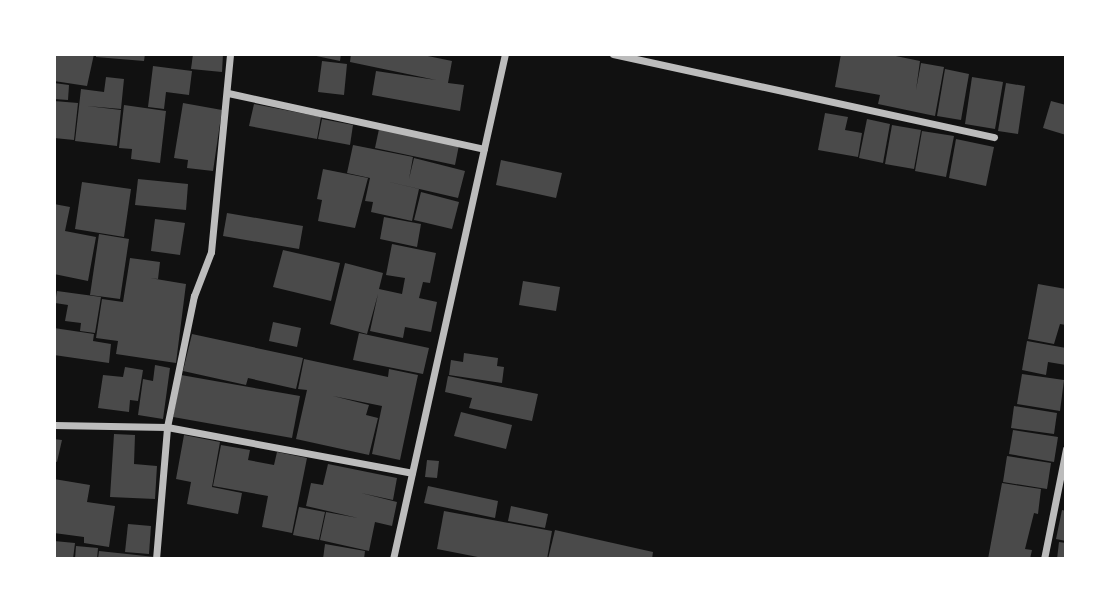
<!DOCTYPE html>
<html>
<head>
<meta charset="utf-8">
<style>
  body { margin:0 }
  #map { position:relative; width:1120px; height:613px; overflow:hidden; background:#111; font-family:"PT Sans",sans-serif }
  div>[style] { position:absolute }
  .building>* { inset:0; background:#4a4a4a }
  .minor>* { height:7px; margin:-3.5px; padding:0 3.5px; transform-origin:3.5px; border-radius:3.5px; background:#bcbcbc }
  span { translate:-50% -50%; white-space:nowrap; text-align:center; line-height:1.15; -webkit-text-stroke:7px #fff; paint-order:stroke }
  .frame { position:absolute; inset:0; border:56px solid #fff; pointer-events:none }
</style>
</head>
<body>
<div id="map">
  <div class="building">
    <div style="clip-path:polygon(54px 54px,94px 54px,87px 86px,54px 81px)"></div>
    <div style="clip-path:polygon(96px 54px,145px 54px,144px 61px,96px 57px)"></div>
    <div style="clip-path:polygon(193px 54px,223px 54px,222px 72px,191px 69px)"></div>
    <div style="clip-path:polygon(307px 54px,341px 54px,340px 61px)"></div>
    <div style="clip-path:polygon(351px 54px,418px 54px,452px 61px,448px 83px,464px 85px,460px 111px,372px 95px,376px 71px,436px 80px,350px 62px)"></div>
    <div style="clip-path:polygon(841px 54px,886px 54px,920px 61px,916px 90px,921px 63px,944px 67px,935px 116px,878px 104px,880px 95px,835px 87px)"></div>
    <div style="clip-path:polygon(322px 61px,347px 64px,344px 95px,318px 92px)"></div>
    <div style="clip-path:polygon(153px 66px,192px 71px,189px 95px,166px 92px,164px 109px,148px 107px)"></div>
    <div style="clip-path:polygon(945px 69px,969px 74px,961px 120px,937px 116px)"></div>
    <div style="clip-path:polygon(106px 77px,124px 79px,121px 109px,87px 106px,121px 110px,117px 146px,75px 141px,81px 89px,104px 92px)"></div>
    <div style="clip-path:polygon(972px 77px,1003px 82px,995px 129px,965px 124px)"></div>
    <div style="clip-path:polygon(54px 83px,69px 85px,68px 100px,54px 99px)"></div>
    <div style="clip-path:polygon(1006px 83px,1025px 86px,1018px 134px,998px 131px)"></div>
    <div style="clip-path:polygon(54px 101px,78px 103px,74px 140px,54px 138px)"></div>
    <div style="clip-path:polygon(1051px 101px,1066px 105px,1066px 135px,1043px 128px)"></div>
    <div style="clip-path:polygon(183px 103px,222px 110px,213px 171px,187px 168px,188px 160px,174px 158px)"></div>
    <div style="clip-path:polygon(254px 104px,321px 117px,317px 139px,249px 126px)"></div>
    <div style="clip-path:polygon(124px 105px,166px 111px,160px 163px,131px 159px,132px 149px,119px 148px)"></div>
    <div style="clip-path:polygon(825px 113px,848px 117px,845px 130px,862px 133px,858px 157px,818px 150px)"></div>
    <div style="clip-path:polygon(322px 119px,353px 125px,350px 145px,318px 139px)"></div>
    <div style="clip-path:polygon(867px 119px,890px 124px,883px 163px,859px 158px)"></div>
    <div style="clip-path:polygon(892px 125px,921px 130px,914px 169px,885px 164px)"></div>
    <div style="clip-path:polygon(379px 129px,459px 145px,455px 165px,375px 148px)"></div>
    <div style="clip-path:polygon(922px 131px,954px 136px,946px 177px,915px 171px)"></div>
    <div style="clip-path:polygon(956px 139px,994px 147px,986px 186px,949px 178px)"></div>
    <div style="clip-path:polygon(353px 145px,413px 157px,409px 179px,414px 158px,465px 171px,458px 198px,381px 180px,419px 189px,412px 221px,371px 212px,373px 202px,365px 201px,370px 178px,347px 173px)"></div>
    <div style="clip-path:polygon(501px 160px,562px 173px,556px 198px,496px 185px)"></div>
    <div style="clip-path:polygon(323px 169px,368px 178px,355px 228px,318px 221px,322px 200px,317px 199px)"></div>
    <div style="clip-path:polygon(138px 179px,188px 184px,186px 210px,135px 205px)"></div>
    <div style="clip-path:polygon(82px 182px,131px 189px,124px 237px,75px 229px)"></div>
    <div style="clip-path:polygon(421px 192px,459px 202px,452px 229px,414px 220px)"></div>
    <div style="clip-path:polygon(54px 204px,70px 207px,65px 231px,96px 237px,88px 281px,54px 274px)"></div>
    <div style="clip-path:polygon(227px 213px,303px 226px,299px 249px,223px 236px)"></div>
    <div style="clip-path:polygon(384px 217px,421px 224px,417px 247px,380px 239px)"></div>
    <div style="clip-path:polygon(155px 219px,185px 223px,180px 255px,151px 251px)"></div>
    <div style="clip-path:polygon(99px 234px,129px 239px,120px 299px,90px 295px)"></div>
    <div style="clip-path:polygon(392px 244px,436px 253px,430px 283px,423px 282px,419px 298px,437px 302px,431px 332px,405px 327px,403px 338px,370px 331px,378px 294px,367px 334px,330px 324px,345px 263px,383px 273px,379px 289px,402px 294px,405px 278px,386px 275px)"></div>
    <div style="clip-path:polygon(283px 250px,340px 263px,331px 301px,273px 287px)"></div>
    <div style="clip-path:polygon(130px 258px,160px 262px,158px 279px,150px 278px,186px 284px,176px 363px,116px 354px,118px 341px,96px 338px,102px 299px,123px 302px)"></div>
    <div style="clip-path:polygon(523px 281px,560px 287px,556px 311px,519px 305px)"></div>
    <div style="clip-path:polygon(1038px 284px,1066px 289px,1066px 325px,1060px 324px,1054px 344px,1028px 339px)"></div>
    <div style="clip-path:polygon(57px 291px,101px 297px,95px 333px,80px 331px,81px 323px,65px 321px,68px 305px,55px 303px)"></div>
    <div style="clip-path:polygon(273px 322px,301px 328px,297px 347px,269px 341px)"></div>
    <div style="clip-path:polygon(54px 328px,94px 334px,93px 341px,111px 344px,109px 363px,54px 355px)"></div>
    <div style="clip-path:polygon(359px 333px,429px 348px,423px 374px,353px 360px)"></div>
    <div style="clip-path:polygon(192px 334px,303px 358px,296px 389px,248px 378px,246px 385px,183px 371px)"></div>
    <div style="clip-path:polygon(1027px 341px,1066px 348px,1066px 365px,1048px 362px,1046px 375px,1022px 370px)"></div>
    <div style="clip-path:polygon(464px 353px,498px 358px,497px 366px,504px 367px,502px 383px,449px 375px,451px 360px,463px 362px)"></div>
    <div style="clip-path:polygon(304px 359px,388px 377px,389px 369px,418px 375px,400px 460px,372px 454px,382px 406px,333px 396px,369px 405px,366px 415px,378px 418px,369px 455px,296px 439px,307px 390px,298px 389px)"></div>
    <div style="clip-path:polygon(155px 365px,170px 368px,163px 419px,138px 415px,143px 379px,153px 381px)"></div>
    <div style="clip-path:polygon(125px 367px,143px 370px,138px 401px,130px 400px,129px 412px,98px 408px,103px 375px,123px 377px)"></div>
    <div style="clip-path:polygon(1022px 374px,1064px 380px,1060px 411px,1017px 404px)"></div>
    <div style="clip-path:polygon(181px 375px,300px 396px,292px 438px,173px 417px)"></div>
    <div style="clip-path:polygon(448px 376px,538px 394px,532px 421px,469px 408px,472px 398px,445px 392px)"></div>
    <div style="clip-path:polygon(1014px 406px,1057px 413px,1054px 434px,1011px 428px)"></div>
    <div style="clip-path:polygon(461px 412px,512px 425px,506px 449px,454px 436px)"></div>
    <div style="clip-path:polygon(1013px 430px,1058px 437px,1054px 462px,1009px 454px)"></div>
    <div style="clip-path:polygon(114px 434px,135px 435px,134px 464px,157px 466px,155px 499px,110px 497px)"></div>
    <div style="clip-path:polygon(184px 435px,220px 442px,212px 487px,242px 493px,238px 514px,187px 504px,191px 482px,176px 479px)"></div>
    <div style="clip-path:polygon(54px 439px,62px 440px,57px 462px,54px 461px)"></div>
    <div style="clip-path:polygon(221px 445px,250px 450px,248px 460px,274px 465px,277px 452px,307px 458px,292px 533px,262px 527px,268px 496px,213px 486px)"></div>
    <div style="clip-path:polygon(1007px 456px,1051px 463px,1047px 489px,1003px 482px)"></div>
    <div style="clip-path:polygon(427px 460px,439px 461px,437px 478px,425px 477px)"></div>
    <div style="clip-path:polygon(328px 464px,397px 478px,393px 500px,361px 493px,397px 502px,392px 526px,375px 522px,369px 551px,320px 540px,326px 512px,358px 518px,306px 506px,311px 483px,323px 485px)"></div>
    <div style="clip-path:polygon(54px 479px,90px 485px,87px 502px,115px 506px,109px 547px,84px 543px,84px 537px,54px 533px)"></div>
    <div style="clip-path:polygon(1002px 483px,1041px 489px,1038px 514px,1034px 513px,1025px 549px,1032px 550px,1030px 559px,988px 559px)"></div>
    <div style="clip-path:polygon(428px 486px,498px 501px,495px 518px,424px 503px)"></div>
    <div style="clip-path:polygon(511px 506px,548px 514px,545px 528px,508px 521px)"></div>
    <div style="clip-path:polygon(299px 507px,325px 512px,319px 540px,293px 535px)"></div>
    <div style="clip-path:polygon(1062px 510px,1066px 511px,1066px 541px,1056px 539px)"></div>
    <div style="clip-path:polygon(444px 511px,552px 531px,547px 559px,488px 559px,437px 549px)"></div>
    <div style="clip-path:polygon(128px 524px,151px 526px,149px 554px,125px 552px)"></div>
    <div style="clip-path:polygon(555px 530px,653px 552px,652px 559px,548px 559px)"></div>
    <div style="clip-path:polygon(54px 541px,75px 543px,73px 559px,54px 559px)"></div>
    <div style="clip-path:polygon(1059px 542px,1066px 543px,1066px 559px,1057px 559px)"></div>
    <div style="clip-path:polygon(325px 544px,365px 551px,364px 559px,323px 559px)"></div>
    <div style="clip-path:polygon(76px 546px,98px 548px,97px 559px,75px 559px)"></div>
    <div style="clip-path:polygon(99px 551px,155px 557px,155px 559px,98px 559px)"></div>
  </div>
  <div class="minor">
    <div style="left:613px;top:54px;width:390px;rotate:12.3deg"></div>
    <div style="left:228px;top:93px;width:262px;rotate:12.3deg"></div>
    <div style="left:54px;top:425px;width:113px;rotate:1deg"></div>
    <div style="left:167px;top:427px;width:249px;rotate:10.6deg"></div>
    <div style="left:156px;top:559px;width:132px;rotate:-85.2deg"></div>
    <div style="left:167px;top:427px;width:134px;rotate:-78.4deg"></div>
    <div style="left:194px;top:296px;width:47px;rotate:-68.9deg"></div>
    <div style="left:211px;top:252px;width:199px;rotate:-84.5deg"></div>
    <div style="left:393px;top:559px;width:517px;rotate:-77.5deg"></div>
    <div style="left:1044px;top:559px;width:112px;rotate:-78.7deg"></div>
  </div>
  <div class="frame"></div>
</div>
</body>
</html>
